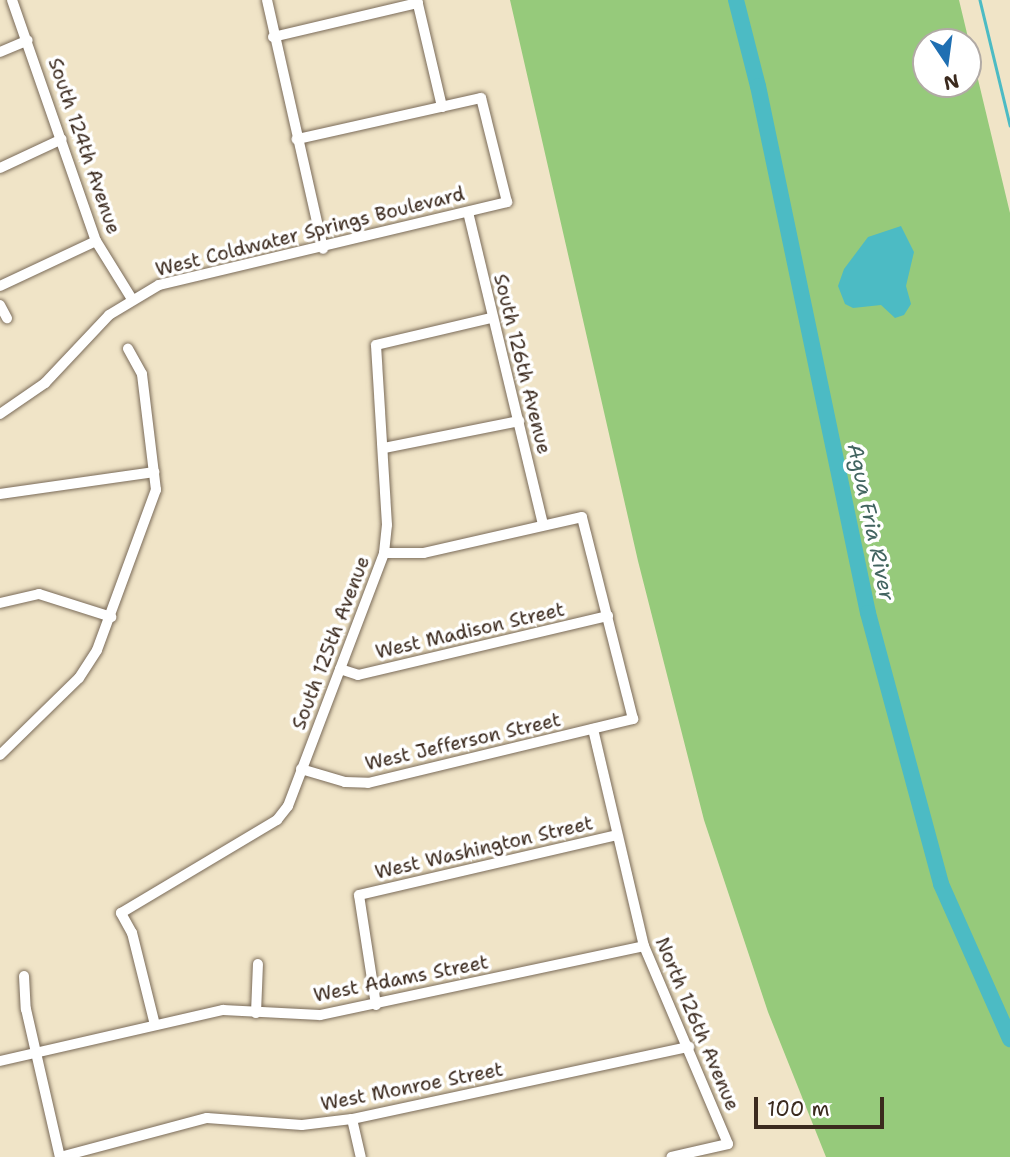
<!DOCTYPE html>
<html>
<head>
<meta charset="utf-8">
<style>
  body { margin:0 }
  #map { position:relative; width:1010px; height:1157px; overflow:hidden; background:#f0e4c7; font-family:"Shantell Sans",sans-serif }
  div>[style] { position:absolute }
  .green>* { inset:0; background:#96ca7b }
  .water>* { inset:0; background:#4cbbc4 }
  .stream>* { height:2.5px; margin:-1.25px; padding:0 1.25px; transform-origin:1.25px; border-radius:1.25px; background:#4cbbc4 }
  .river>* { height:16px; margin:-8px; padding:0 8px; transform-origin:8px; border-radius:8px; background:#4cbbc4 }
  .roads { filter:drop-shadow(0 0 2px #7a6b59) drop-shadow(0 0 2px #7a6b59) }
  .minor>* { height:10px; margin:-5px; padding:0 5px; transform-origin:5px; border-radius:5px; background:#fff }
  span { translate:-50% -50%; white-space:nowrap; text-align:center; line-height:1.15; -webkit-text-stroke:7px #fff; paint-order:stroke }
  .street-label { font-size:19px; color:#3b2a1e }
  .water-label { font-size:21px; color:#426460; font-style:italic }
  .north { position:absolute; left:912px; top:28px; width:70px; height:70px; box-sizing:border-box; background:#fff; border:2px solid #b1aaa5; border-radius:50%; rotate:167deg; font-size:19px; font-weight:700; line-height:28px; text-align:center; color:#3b2a1e }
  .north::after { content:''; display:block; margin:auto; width:24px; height:32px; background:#1f6fb2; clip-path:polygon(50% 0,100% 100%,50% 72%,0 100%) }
  .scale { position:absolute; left:754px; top:1097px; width:130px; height:32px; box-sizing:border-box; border:4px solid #3b2a1e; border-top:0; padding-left:9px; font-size:21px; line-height:24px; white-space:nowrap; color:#3b2a1e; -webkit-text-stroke:5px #fff; paint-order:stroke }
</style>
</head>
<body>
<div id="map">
  <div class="green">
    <div style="clip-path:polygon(evenodd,510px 0,959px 0,1010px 213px,1010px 1157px,826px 1157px,768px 1012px,704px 820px,638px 561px,510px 0,926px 42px,968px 42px,968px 84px,926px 84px,926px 42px)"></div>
  </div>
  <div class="water">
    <div style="clip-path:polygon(901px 226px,914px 252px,906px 286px,911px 304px,904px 315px,895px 318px,881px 305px,853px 308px,845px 304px,838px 286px,844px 269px,868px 237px)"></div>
  </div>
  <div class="stream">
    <div style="left:980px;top:0;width:129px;rotate:76.5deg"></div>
  </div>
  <div class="river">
    <div style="left:736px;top:0;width:89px;rotate:75.7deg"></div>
    <div style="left:758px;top:86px;width:538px;rotate:78.21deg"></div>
    <div style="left:868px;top:613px;width:281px;rotate:74.9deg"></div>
    <div style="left:941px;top:884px;width:170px;rotate:66deg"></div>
  </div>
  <div class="roads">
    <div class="minor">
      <div style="left:12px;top:0;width:255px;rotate:70.8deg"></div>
      <div style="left:96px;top:241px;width:68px;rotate:58.2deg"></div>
      <div style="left:267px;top:0;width:255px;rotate:77.3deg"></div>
      <div style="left:417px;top:0;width:110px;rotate:76.8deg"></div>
      <div style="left:273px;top:37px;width:149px;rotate:-13.2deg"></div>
      <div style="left:0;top:52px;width:30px;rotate:-23deg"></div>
      <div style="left:0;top:168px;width:68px;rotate:-25.1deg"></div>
      <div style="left:468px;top:212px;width:322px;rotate:76.5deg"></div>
      <div style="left:0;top:286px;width:106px;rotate:-25.1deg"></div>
      <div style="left:0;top:305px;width:15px;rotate:62deg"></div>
      <div style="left:0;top:414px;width:55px;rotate:-34.6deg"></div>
      <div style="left:45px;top:383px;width:93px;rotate:-46.7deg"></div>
      <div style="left:109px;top:315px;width:58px;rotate:-31deg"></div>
      <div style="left:159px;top:285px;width:358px;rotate:-13.4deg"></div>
      <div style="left:507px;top:202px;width:107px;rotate:-104deg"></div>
      <div style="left:481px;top:98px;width:189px;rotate:167.4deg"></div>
      <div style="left:384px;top:448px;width:138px;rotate:-11.3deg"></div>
      <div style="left:0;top:494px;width:156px;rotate:-8.1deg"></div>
      <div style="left:0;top:603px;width:40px;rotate:-13deg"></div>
      <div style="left:39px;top:594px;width:76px;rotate:17.7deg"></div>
      <div style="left:340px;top:669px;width:19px;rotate:18deg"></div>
      <div style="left:358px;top:675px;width:257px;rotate:-13.3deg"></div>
      <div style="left:593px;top:729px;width:223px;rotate:76.8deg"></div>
      <div style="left:644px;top:946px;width:215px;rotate:67deg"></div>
      <div style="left:728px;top:1144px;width:58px;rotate:167.2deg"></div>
      <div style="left:0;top:755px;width:110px;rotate:-44.3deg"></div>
      <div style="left:79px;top:678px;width:33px;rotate:-57deg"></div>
      <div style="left:97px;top:650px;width:171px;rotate:-69.8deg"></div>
      <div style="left:156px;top:490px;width:117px;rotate:-96.9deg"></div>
      <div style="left:142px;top:374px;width:29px;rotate:-119deg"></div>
      <div style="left:301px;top:769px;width:46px;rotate:16.5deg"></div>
      <div style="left:345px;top:782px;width:23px;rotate:2deg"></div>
      <div style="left:368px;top:783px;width:273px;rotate:-13.6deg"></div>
      <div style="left:633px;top:719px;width:208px;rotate:-104.2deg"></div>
      <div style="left:582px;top:517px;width:162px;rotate:167.2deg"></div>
      <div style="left:424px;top:553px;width:40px;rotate:180deg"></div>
      <div style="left:24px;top:976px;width:33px;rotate:87deg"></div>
      <div style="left:26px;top:1009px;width:152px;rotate:77.1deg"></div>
      <div style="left:376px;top:1005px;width:111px;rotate:-98.8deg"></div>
      <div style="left:359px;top:895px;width:265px;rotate:-13.1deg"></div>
      <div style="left:256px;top:1013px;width:49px;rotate:-87.7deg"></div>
      <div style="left:155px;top:1025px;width:95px;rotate:-104deg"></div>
      <div style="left:132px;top:933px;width:23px;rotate:-119deg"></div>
      <div style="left:121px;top:913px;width:182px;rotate:-30.8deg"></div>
      <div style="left:277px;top:820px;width:18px;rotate:-52deg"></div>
      <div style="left:288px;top:806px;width:271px;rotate:-69.2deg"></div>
      <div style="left:384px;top:553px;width:28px;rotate:-84deg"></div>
      <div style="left:387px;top:525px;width:180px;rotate:-93.5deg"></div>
      <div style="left:376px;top:345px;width:118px;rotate:-13.2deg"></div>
      <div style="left:0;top:1061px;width:229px;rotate:-12.9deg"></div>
      <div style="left:223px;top:1010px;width:97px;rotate:3deg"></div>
      <div style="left:320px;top:1015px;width:331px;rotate:-12deg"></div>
      <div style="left:352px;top:1119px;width:39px;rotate:77deg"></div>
      <div style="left:60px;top:1157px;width:152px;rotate:-14.9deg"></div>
      <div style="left:207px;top:1118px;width:95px;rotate:4.2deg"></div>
      <div style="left:302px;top:1125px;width:50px;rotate:-6.8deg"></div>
      <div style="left:352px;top:1119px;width:345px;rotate:-12.1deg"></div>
    </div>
  </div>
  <div class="street-label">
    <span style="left:84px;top:146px;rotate:71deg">South 124th Avenue</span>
    <span style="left:310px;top:232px;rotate:-14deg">West Coldwater Springs Boulevard</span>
    <span style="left:522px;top:364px;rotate:76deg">South 126th Avenue</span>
    <span style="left:470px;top:631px;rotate:-13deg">West Madison Street</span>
    <span style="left:331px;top:643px;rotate:-69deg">South 125th Avenue</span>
    <span style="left:463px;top:742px;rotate:-13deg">West Jefferson Street</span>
    <span style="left:484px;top:848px;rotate:-13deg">West Washington Street</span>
    <span style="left:401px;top:979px;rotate:-11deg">West Adams Street</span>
    <span style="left:697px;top:1024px;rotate:67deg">North 126th Avenue</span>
    <span style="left:412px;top:1087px;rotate:-11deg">West Monroe Street</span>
  </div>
  <div class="water-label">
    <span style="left:871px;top:522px;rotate:78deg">Agua Fria River</span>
  </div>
  <div class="north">N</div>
  <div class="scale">100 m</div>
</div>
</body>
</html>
